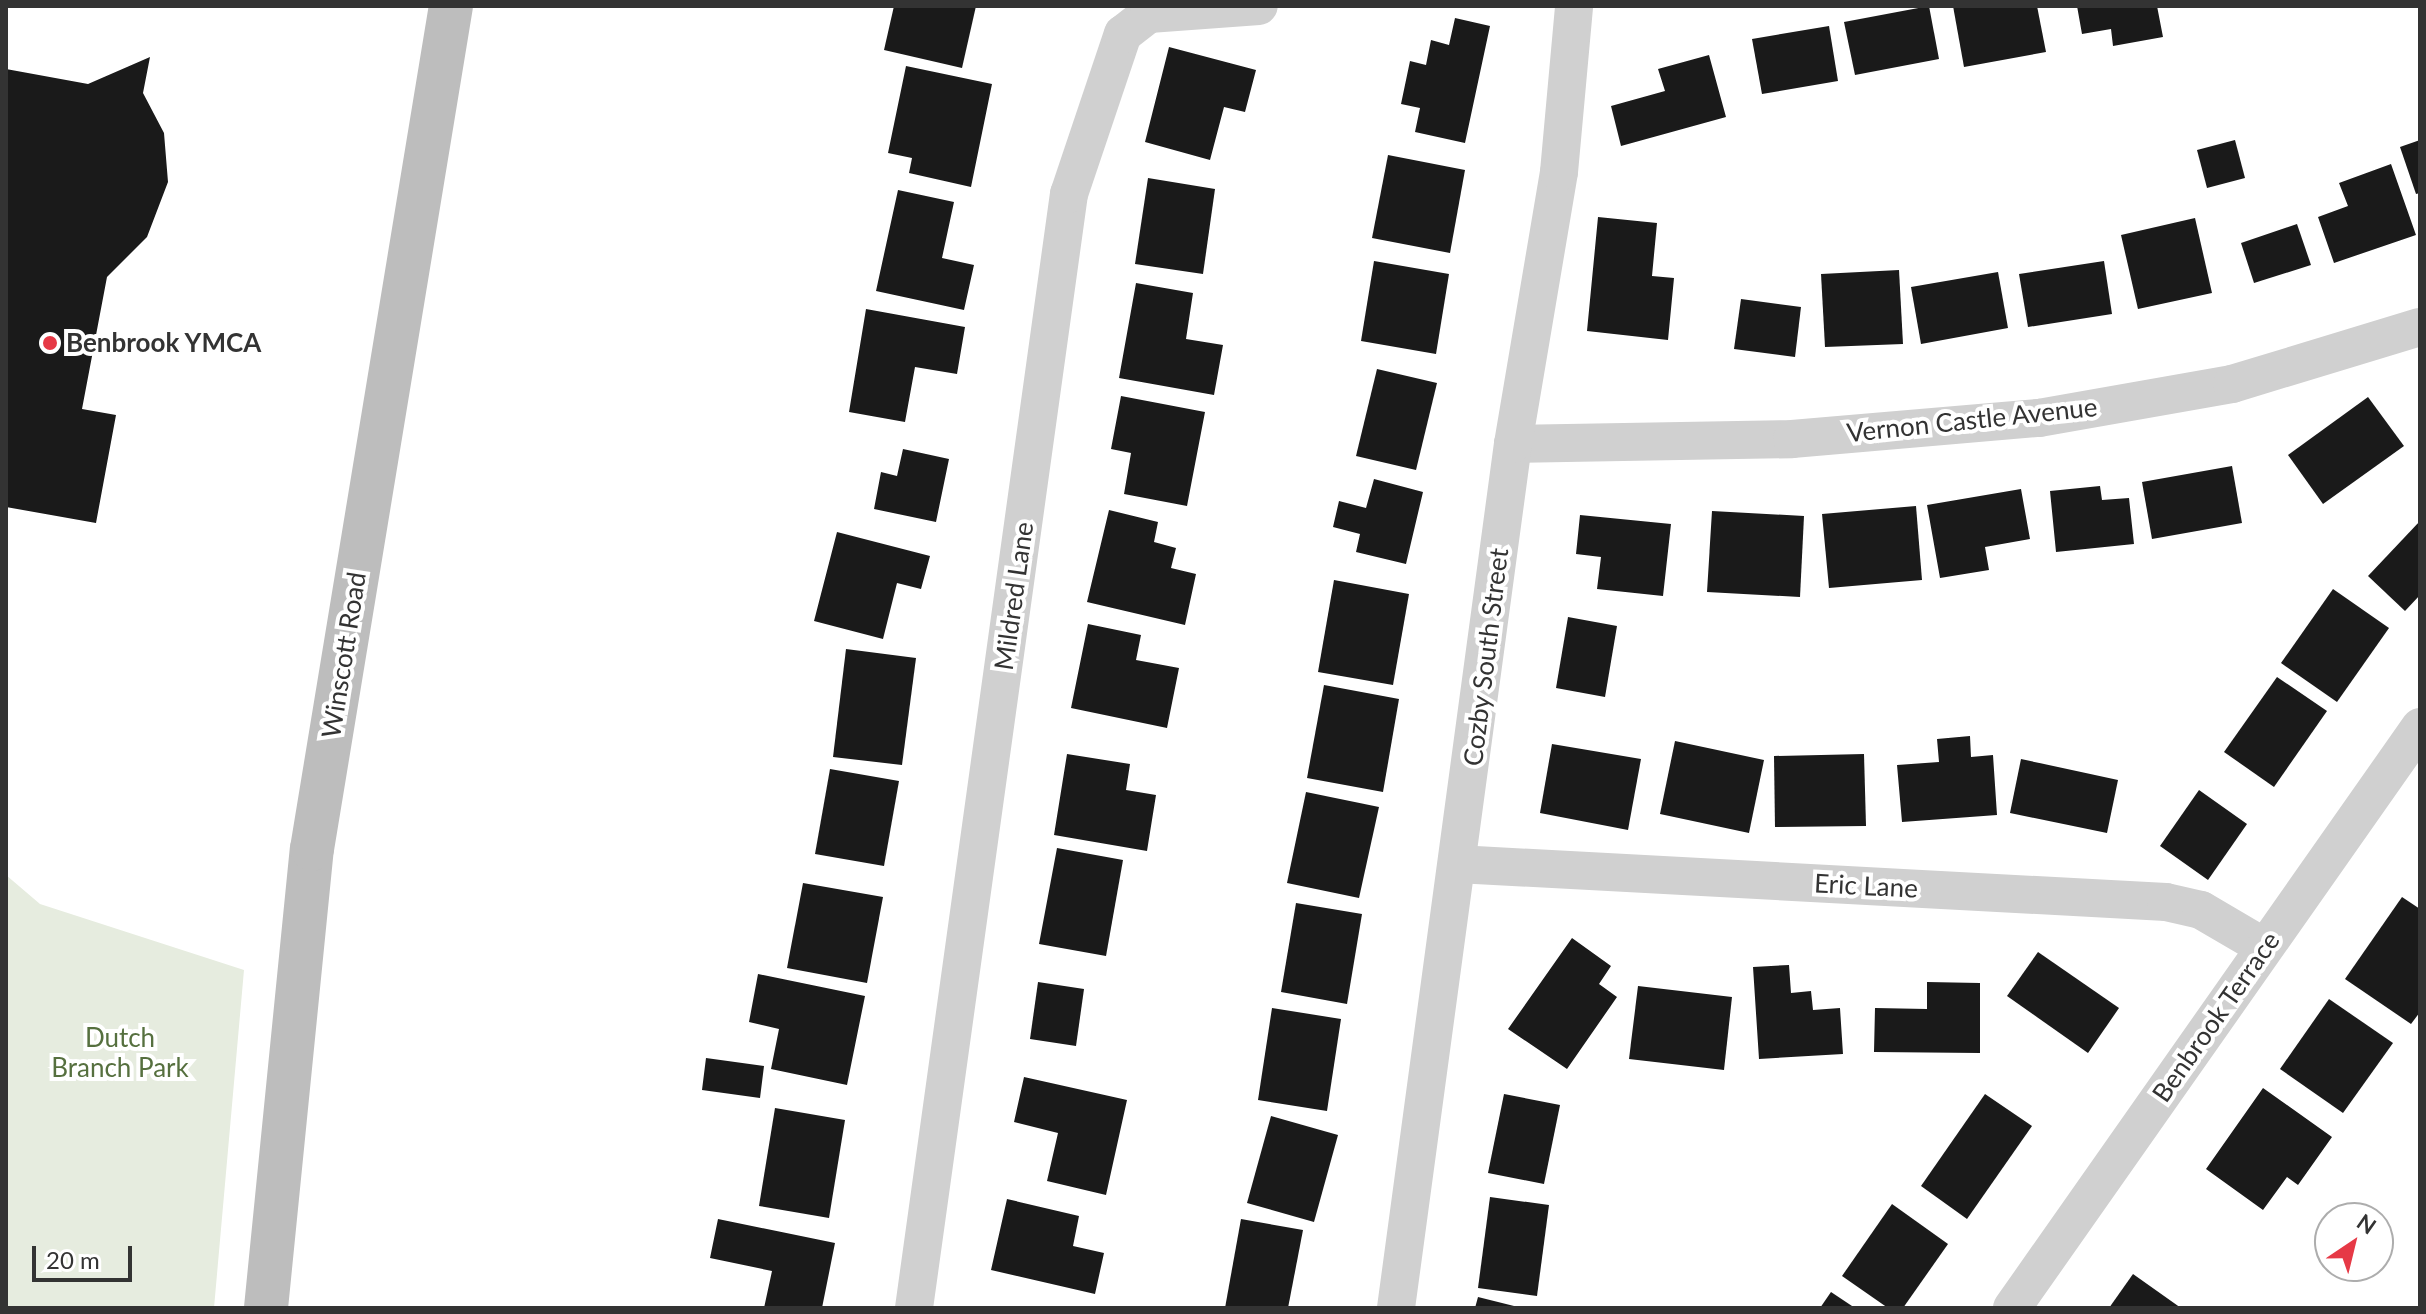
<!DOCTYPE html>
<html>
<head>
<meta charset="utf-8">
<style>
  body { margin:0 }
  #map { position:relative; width:2426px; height:1314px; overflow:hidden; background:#fff; font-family:Lato,sans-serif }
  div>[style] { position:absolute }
  .green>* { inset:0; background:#e6ecdf }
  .building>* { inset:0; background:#1a1a1a }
  .street>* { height:38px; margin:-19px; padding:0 19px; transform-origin:19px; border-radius:19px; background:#d0d0d0 }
  .secondary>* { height:44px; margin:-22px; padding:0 22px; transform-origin:22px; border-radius:22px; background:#bdbdbd }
  .dots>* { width:22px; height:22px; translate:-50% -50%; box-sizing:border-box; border:4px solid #fff; border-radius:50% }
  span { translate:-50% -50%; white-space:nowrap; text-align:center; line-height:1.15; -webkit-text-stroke:8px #fff; paint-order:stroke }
  .poi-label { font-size:26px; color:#333; font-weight:700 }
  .left { translate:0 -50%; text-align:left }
  .street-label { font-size:26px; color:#333 }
  .park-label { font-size:26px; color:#56703f }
  .frame { position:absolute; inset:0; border:8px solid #333; pointer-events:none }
  .north { position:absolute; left:2314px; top:1202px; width:80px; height:80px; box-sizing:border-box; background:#fff; border:2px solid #adadad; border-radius:50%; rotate:35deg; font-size:22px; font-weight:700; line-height:32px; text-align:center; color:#333 }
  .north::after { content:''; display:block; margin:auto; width:28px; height:36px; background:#e63946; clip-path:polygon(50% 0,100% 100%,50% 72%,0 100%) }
  .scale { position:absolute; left:32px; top:1246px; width:100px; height:36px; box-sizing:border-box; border:4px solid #333; border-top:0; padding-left:10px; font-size:24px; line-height:28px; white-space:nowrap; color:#333; -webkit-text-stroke:6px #fff; paint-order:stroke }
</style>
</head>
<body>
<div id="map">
  <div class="green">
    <div style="clip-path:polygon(6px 875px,40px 904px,244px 970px,214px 1308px,6px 1308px)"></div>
  </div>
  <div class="building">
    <div style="clip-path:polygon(894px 6px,976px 6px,962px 68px,884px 50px)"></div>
    <div style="clip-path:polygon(1929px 6px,1939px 59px,1855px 75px,1844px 22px)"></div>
    <div style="clip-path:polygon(1953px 6px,2037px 6px,2046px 52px,1964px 67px)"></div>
    <div style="clip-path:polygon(2077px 6px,2157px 6px,2163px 37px,2113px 46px,2111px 29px,2082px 34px)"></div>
    <div style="clip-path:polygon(1455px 18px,1490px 26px,1465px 143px,1415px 132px,1420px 108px,1401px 104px,1410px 61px,1426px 65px,1431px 40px,1449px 45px)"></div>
    <div style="clip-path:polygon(1829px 26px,1838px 81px,1762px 94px,1752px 39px)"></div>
    <div style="clip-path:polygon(1169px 47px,1256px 70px,1245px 112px,1224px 107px,1210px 160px,1145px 142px)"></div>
    <div style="clip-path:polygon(1709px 55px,1726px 117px,1621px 146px,1611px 106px,1665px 91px,1658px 69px)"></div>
    <div style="clip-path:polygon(150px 57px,143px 93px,164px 133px,168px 182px,147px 237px,107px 277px,82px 409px,116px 415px,96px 523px,6px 507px,6px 69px,88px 84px)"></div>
    <div style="clip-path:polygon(906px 66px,992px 84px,971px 187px,909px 173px,912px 158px,888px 153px)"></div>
    <div style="clip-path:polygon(2235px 140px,2245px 178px,2207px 188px,2197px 150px)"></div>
    <div style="clip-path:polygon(2420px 140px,2420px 193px,2416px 194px,2400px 147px)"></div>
    <div style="clip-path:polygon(1388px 155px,1465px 170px,1450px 253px,1372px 238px)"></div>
    <div style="clip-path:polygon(2391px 164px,2416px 235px,2334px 263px,2318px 217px,2348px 206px,2339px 183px)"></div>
    <div style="clip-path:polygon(1148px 178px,1215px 189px,1203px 274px,1135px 264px)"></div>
    <div style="clip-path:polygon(898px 190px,954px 202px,942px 258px,974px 265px,964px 310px,876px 291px)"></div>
    <div style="clip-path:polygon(1598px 217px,1657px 223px,1652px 276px,1674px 278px,1668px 340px,1587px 331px)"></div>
    <div style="clip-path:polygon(2195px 218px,2212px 293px,2138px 309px,2121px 235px)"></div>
    <div style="clip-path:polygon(2297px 224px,2311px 265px,2254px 283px,2241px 243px)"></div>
    <div style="clip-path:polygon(1374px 261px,1449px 274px,1436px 354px,1361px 341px)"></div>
    <div style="clip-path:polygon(2104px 261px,2112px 314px,2028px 327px,2019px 274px)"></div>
    <div style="clip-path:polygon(1899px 270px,1903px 344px,1825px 347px,1821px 274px)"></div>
    <div style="clip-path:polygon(1998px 272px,2008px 328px,1921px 344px,1911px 287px)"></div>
    <div style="clip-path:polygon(1136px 283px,1193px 293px,1186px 339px,1223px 345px,1214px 395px,1119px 378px)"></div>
    <div style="clip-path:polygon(1741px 299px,1801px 307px,1795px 357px,1734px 349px)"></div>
    <div style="clip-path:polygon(866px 309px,965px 327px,957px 374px,915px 367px,905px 422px,849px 412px)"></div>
    <div style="clip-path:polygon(1377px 369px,1437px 383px,1416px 470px,1356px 456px)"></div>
    <div style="clip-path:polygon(1121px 396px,1205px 412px,1187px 506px,1124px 494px,1131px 453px,1111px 449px)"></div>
    <div style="clip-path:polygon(2368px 397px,2404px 446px,2323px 504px,2288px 455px)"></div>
    <div style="clip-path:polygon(903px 449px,949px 459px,936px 522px,874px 509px,881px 472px,897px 476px)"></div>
    <div style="clip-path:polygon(2232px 466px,2242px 523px,2152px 539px,2142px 482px)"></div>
    <div style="clip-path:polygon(1374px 479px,1423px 492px,1406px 564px,1356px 552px,1360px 534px,1333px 527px,1339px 501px,1366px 508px)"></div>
    <div style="clip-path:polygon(2100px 486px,2102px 500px,2129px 498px,2134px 544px,2056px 552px,2050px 491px)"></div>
    <div style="clip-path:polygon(2021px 489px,2030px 539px,1985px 547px,1989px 570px,1940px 578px,1927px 505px)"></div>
    <div style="clip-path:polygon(1916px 506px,1922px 580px,1829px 588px,1822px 514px)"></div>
    <div style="clip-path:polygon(1109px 510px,1158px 522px,1154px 542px,1176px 548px,1171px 568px,1196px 574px,1185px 625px,1087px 602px)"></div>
    <div style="clip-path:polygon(1712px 511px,1804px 516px,1800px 597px,1707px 592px)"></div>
    <div style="clip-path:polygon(1580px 515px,1671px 524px,1663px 596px,1597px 589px,1601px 557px,1576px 554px)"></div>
    <div style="clip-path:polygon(2420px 521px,2420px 595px,2405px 611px,2368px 576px)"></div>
    <div style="clip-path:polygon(837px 532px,930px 556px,921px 589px,897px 583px,883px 639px,814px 621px)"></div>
    <div style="clip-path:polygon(1334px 580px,1409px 594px,1393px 685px,1318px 672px)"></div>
    <div style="clip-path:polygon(2333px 589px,2389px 628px,2337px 702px,2281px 663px)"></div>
    <div style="clip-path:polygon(1568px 617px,1617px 626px,1605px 697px,1556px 688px)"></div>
    <div style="clip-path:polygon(1088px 624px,1141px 635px,1136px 660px,1179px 668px,1167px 728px,1071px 708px)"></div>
    <div style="clip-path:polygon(846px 649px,916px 658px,902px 765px,833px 757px)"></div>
    <div style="clip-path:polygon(2277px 677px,2327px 711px,2274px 787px,2224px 752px)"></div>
    <div style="clip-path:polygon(1324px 685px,1399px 699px,1383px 792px,1307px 778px)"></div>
    <div style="clip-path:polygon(1970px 736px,1971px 757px,1993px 755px,1997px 815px,1902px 822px,1897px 765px,1939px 762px,1937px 739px)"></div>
    <div style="clip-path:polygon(1675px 741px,1764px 760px,1749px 833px,1660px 814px)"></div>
    <div style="clip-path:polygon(1552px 744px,1641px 759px,1628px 830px,1540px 813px)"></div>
    <div style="clip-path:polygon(1067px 754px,1130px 764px,1126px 790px,1156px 795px,1147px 851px,1054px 835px)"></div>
    <div style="clip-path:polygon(1864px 754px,1866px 826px,1775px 827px,1774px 756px)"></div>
    <div style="clip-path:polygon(2021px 759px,2118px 780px,2107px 833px,2010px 813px)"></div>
    <div style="clip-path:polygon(830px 769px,899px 781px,884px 866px,815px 854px)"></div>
    <div style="clip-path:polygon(2199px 790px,2247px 824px,2208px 880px,2160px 846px)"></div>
    <div style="clip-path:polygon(1306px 792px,1379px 807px,1359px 898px,1287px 883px)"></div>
    <div style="clip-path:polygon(1057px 848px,1123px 860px,1106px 956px,1039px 944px)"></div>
    <div style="clip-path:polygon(803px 883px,883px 897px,867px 983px,787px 968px)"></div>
    <div style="clip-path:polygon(2402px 897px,2420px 909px,2420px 1012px,2411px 1024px,2345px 979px)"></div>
    <div style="clip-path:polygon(1296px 903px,1362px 914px,1347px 1004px,1281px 992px)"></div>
    <div style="clip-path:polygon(1572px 938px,1611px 966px,1599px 984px,1617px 997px,1567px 1069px,1508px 1029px)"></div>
    <div style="clip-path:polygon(2038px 952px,2119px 1008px,2088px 1053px,2007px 996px)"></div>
    <div style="clip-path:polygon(1789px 965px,1791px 993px,1811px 991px,1813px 1010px,1840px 1008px,1843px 1054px,1759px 1059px,1753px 967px)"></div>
    <div style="clip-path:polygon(758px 974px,865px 996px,847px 1085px,771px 1069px,779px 1029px,749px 1022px)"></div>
    <div style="clip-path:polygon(1038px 982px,1084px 989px,1076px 1046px,1030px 1039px)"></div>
    <div style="clip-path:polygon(1927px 982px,1980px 983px,1980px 1053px,1874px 1052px,1875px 1008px,1927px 1009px)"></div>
    <div style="clip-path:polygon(1638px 986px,1732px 997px,1724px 1070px,1629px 1059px)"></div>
    <div style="clip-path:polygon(2329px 999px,2393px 1043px,2343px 1113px,2280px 1069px)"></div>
    <div style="clip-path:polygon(1272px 1008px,1341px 1019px,1327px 1111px,1258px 1100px)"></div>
    <div style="clip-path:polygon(706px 1058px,764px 1066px,760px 1098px,702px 1090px)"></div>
    <div style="clip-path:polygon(1024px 1077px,1127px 1100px,1106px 1195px,1047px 1181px,1058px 1133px,1014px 1122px)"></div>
    <div style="clip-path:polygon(2263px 1088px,2332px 1137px,2298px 1185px,2287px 1177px,2263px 1210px,2206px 1169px)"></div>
    <div style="clip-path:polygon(1504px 1094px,1560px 1105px,1544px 1184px,1488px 1173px)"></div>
    <div style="clip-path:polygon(1985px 1094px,2032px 1126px,1967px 1219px,1921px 1186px)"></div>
    <div style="clip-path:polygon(775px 1108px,845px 1120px,829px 1218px,759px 1206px)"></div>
    <div style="clip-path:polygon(1271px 1116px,1338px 1135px,1314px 1222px,1247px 1203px)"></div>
    <div style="clip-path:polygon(1490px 1197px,1549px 1205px,1537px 1296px,1478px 1288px)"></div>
    <div style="clip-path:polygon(1007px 1199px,1079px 1216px,1073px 1246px,1104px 1253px,1095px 1294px,991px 1270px)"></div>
    <div style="clip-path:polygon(1892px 1204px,1948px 1244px,1903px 1308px,1888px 1308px,1842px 1276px)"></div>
    <div style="clip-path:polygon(718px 1219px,835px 1243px,822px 1308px,764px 1308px,772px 1271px,710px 1258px)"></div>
    <div style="clip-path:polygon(1241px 1219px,1303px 1230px,1288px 1308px,1225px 1308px)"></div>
    <div style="clip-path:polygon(2133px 1274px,2181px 1308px,2109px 1308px)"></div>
    <div style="clip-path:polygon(1831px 1292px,1855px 1308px,1820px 1308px)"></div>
    <div style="clip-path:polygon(1478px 1297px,1518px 1307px,1518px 1308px,1475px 1308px)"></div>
  </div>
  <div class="street">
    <div style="left:1513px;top:444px;width:279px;rotate:-1deg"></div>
    <div style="left:1792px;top:439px;width:248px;rotate:-4.9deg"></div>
    <div style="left:2039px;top:418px;width:196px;rotate:-10deg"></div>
    <div style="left:2232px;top:384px;width:196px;rotate:-16.9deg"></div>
    <div style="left:1457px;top:864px;width:710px;rotate:3.07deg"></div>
    <div style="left:2166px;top:902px;width:36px;rotate:13deg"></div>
    <div style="left:2201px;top:910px;width:73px;rotate:30.4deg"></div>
    <div style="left:914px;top:1308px;width:1125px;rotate:-82.08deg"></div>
    <div style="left:1069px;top:194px;width:169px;rotate:-71.4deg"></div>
    <div style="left:1123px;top:34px;width:33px;rotate:-38deg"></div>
    <div style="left:1149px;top:14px;width:110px;rotate:-4.2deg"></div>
    <div style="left:1396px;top:1308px;width:872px;rotate:-82.29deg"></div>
    <div style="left:1513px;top:444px;width:276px;rotate:-80.4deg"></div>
    <div style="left:1559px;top:172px;width:167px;rotate:-84.8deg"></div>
    <div style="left:2012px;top:1308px;width:710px;rotate:-54.92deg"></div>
  </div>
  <div class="secondary">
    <div style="left:266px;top:1308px;width:461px;rotate:-84.3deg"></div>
    <div style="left:312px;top:849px;width:854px;rotate:-80.64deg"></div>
  </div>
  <div class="dots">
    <div style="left:50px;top:343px;background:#e63946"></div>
  </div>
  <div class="poi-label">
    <span class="left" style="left:66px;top:343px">Benbrook YMCA</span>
  </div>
  <div class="street-label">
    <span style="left:1972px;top:420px;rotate:-6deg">Vernon Castle Avenue</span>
    <span style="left:1014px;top:596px;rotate:-82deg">Mildred Lane</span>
    <span style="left:344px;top:655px;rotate:-81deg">Winscott Road</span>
    <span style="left:1486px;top:657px;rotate:-83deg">Cozby South Street</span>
    <span style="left:1866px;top:886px;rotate:3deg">Eric Lane</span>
    <span style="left:2216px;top:1017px;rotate:-55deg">Benbrook Terrace</span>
  </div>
  <div class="park-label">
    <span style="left:120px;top:1053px">Dutch<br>Branch Park</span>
  </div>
  <div class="frame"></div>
  <div class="north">N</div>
  <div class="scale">20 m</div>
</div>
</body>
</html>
